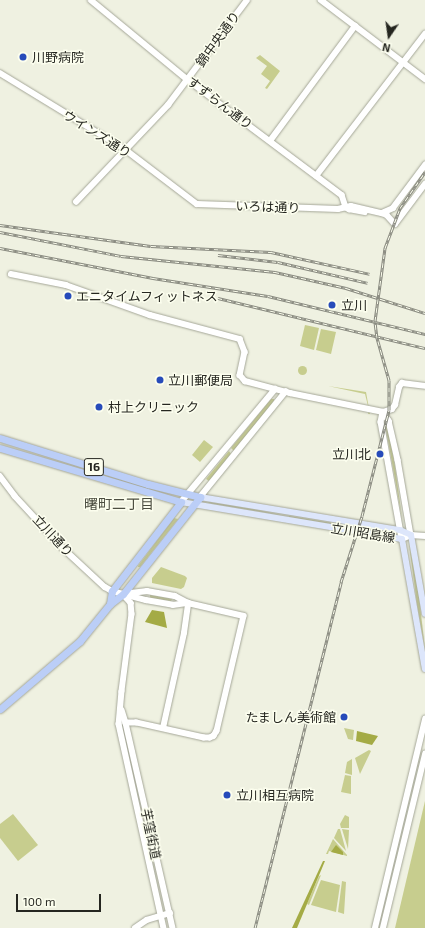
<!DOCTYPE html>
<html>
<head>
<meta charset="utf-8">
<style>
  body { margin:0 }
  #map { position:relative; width:425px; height:928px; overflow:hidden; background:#eff1e1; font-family:"Exo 2","Noto Sans JP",sans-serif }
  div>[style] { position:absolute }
  .green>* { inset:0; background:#c7cd8e }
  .round { border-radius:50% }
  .water>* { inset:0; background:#a4ab45 }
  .roads { filter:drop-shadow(0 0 1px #a5a798) drop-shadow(0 0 1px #a5a798) }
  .tertiary>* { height:5.5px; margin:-2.75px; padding:0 2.75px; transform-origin:2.75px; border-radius:2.75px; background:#fff }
  .secondary>* { height:6px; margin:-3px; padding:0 3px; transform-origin:3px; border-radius:3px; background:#dde6fb }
  .primary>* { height:7px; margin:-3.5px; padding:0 3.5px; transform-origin:3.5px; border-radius:3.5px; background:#bbcef7 }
  .rail>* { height:3px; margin-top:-1.5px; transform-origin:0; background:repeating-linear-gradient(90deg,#fcfeee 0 4.5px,#88897f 0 9px); box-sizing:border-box; border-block:1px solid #88897f }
  .dots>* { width:11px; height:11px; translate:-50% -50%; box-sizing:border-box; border:2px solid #fcfeee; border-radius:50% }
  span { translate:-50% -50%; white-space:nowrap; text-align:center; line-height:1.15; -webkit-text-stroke:3px #fcfeee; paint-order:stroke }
  .shield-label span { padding:1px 3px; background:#fcfeee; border:1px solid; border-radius:3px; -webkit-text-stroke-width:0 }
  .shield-label { font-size:12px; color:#252620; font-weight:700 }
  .street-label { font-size:13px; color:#252620 }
  .poi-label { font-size:13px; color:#252620 }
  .left { translate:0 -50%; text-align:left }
  .right { translate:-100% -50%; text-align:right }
  .neighbourhood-label { font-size:14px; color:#4c4e41 }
  .north { position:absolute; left:369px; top:16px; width:40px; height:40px; -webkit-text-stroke:3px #fcfeee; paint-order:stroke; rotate:193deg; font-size:11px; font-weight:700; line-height:16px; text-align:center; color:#252620 }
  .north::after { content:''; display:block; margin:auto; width:14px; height:18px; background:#252620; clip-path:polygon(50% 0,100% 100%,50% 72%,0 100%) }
  .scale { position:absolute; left:16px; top:894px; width:85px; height:18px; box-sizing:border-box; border:2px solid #252620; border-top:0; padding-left:5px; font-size:12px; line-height:14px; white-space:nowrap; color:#252620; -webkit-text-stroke:3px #fcfeee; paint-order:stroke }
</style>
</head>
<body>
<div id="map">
  <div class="green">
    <div style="clip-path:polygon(260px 55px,280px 71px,267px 89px,265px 88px,270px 81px,261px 74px,267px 66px,256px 58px)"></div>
    <div style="clip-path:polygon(305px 325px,319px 328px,314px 350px,300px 346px)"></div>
    <div style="clip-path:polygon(321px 329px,336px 332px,331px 354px,316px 350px)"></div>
    <div class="round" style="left:297.5px;top:365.5px;width:9px;height:9px"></div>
    <div style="clip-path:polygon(328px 386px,366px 392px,370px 414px,368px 414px,369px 410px,365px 394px)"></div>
    <div style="clip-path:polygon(271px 399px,274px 399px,274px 401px,234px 451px,231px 448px)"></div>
    <div style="clip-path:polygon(387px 423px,395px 466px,402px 518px,385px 424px)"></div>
    <div style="clip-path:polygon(204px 440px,213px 447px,200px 462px,192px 455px)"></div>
    <div style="clip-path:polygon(229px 451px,231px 454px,209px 481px,206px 479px)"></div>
    <div style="clip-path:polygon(208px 502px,257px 510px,286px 516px,209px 503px)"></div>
    <div style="clip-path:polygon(289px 516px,388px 532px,388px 533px,289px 517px)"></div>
    <div style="clip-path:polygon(174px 518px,178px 519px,140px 567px,138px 567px,138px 566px)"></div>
    <div style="clip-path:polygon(409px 544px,419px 597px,425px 649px,417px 604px)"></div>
    <div style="clip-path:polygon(161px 567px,185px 576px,187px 578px,184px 587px,181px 589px,152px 583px,152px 578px)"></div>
    <div style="clip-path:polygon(150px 595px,172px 599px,171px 601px,150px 598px)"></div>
    <div style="clip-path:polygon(344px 728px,354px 730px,353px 740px,348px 739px)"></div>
    <div style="clip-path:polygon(369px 750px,371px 751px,360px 774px,355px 758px)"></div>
    <div style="clip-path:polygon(352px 759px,352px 775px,345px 773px,347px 762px)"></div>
    <div style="clip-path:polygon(345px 775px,351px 776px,351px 794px,341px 792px)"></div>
    <div style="clip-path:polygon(425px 801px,425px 928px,395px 928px)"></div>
    <div style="clip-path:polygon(13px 814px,38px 845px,18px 861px,0 838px,0 824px)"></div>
    <div style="clip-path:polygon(345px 815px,349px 817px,349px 828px,341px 828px,340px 824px)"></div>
    <div style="clip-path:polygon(338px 829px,340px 829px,346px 851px,334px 838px)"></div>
    <div style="clip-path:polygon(342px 829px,349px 830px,348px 849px)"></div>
    <div style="clip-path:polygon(333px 839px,347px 855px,347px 856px,329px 851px,328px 854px,326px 854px)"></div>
    <div style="clip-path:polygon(321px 875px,309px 905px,307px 904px,319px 876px)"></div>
    <div style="clip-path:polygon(321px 880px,340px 885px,336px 912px,311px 905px)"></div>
    <div style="clip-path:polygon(342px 881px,346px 882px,344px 914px,338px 912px)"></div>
  </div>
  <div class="water">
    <div style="clip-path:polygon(152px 610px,164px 612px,167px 628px,145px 622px)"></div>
    <div style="clip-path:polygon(357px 731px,378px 736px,372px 745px,356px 741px)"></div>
    <div style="clip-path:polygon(336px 845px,343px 852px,343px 855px,331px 852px)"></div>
    <div style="clip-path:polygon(323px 861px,325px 861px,297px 928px,292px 928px)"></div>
  </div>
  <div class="roads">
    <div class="tertiary">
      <div style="left:91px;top:0;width:126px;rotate:39.5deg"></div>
      <div style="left:188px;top:80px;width:192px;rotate:36.8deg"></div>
      <div style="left:342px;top:195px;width:13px;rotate:72deg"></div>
      <div style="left:346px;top:207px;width:4px;rotate:34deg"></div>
      <div style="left:349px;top:209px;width:16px;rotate:11deg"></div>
      <div style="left:321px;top:0;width:131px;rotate:37.2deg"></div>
      <div style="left:0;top:73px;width:148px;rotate:31.4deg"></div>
      <div style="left:126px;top:150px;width:89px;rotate:37.3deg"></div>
      <div style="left:197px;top:204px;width:141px;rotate:2deg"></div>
      <div style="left:338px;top:209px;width:13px;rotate:-13deg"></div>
      <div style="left:351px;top:206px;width:32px;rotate:13deg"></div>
      <div style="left:382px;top:213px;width:5px;rotate:22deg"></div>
      <div style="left:387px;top:215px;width:12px;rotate:48deg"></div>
      <div style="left:270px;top:141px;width:143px;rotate:-53.5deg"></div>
      <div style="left:316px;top:176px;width:179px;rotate:-52.5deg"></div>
      <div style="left:76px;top:202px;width:134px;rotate:-46.5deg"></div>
      <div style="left:168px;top:105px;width:131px;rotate:-53deg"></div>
      <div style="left:382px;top:213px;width:12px;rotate:-24deg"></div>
      <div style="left:393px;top:208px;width:54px;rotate:-53.3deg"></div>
      <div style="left:395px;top:224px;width:50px;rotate:-53.1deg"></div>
      <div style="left:11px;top:274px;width:56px;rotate:11.3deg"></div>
      <div style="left:66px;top:285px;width:89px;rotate:19.7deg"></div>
      <div style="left:150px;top:315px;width:93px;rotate:14.9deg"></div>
      <div style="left:240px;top:339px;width:14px;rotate:69deg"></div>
      <div style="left:245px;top:352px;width:24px;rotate:102deg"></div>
      <div style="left:240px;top:375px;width:8px;rotate:50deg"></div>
      <div style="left:245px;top:381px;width:47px;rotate:14.9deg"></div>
      <div style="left:290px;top:393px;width:95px;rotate:11.5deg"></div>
      <div style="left:383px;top:412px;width:11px;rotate:56deg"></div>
      <div style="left:389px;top:421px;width:40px;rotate:77deg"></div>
      <div style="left:398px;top:460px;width:76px;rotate:80.2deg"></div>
      <div style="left:383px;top:412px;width:10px;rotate:101deg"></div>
      <div style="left:381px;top:422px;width:119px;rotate:79.8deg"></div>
      <div style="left:402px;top:539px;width:10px;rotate:-24deg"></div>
      <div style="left:411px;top:535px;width:14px;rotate:4deg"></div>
      <div style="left:383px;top:412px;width:9px;rotate:-18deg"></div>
      <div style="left:392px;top:409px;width:5px;rotate:-53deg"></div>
      <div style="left:395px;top:405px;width:18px;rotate:-77deg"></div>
      <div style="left:399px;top:387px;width:5px;rotate:-53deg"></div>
      <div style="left:402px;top:383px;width:23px;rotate:7deg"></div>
      <div style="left:0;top:476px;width:25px;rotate:53deg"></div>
      <div style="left:15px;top:496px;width:71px;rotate:47.3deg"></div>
      <div style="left:63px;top:548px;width:57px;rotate:42.9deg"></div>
      <div style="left:105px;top:587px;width:8px;rotate:30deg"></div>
      <div style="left:112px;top:591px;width:35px;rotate:15deg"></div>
      <div style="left:146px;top:600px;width:27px;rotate:10deg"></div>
      <div style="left:173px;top:605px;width:15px;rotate:-8deg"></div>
      <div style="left:200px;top:497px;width:136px;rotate:-50.9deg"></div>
      <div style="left:181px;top:502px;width:147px;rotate:-50.2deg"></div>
      <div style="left:123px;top:594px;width:12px;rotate:48deg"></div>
      <div style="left:131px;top:603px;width:11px;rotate:85deg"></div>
      <div style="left:132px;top:614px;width:78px;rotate:97.4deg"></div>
      <div style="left:122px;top:691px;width:33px;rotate:95deg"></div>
      <div style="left:119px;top:724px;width:209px;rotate:77.6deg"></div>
      <div style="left:123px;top:594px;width:24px;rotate:-7deg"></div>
      <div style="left:147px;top:591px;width:28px;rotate:10deg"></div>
      <div style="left:175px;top:596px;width:15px;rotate:28deg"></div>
      <div style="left:188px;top:603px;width:57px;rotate:13.1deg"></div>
      <div style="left:244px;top:616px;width:118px;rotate:103.2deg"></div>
      <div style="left:217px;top:731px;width:6px;rotate:121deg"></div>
      <div style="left:214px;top:736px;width:4px;rotate:153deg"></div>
      <div style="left:210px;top:738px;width:6px;rotate:180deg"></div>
      <div style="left:204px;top:738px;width:69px;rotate:-167.4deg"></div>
      <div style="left:137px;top:723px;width:11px;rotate:180deg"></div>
      <div style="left:122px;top:710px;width:14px;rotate:73deg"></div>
      <div style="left:126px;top:723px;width:210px;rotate:77.1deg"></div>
      <div style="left:163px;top:728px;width:97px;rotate:-77.5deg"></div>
      <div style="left:184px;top:633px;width:30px;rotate:-82deg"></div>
      <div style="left:135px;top:928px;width:14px;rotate:-34deg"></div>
      <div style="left:147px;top:920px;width:24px;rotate:-17deg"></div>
      <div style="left:375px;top:928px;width:215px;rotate:-76.5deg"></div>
      <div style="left:383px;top:928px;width:179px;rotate:-76.4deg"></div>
    </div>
    <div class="secondary">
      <div style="left:200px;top:497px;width:203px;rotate:9.4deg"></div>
      <div style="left:400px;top:530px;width:12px;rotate:24deg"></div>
      <div style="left:411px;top:535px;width:80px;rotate:80deg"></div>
      <div style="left:181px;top:502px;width:224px;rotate:9.5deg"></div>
      <div style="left:402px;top:539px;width:132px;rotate:80deg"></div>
    </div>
    <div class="primary">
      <div style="left:0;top:438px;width:155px;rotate:17.3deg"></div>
      <div style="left:148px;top:484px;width:54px;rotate:14deg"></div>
      <div style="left:200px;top:497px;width:124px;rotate:128.4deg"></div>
      <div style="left:123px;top:594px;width:16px;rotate:142deg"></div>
      <div style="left:110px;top:604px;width:48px;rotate:129deg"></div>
      <div style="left:80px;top:641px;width:105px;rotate:139.6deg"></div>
      <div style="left:0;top:448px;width:189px;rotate:16.6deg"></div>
      <div style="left:181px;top:502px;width:113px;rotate:127.8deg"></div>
      <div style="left:112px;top:591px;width:13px;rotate:99deg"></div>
    </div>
  </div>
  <div class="rail">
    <div style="left:0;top:225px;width:152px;rotate:7.9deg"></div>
    <div style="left:151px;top:246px;width:120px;rotate:2.9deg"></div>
    <div style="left:271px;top:252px;width:101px;rotate:12.5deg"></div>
    <div style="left:0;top:232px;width:123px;rotate:11.2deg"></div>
    <div style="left:121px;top:256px;width:155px;rotate:5.9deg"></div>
    <div style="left:275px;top:272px;width:73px;rotate:12.7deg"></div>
    <div style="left:346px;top:288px;width:83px;rotate:17.6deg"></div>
    <div style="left:0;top:248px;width:156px;rotate:11.1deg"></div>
    <div style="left:153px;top:278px;width:116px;rotate:8.9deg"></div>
    <div style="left:268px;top:296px;width:162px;rotate:13.6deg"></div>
    <div style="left:218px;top:255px;width:60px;rotate:6.7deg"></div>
    <div style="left:278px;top:262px;width:92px;rotate:13.1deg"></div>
    <div style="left:218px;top:298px;width:213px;rotate:13.6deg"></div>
    <div style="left:255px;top:928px;width:357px;rotate:-76deg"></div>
    <div style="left:341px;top:582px;width:69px;rotate:-72.3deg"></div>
    <div style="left:362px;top:516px;width:109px;rotate:-75.7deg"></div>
    <div style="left:389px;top:410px;width:30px;rotate:-90deg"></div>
    <div style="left:389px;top:380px;width:44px;rotate:-105.9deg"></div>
    <div style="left:377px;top:338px;width:17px;rotate:-97deg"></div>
    <div style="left:375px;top:321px;width:74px;rotate:-82.2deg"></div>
    <div style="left:385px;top:248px;width:43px;rotate:-69.4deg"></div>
    <div style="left:400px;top:208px;width:44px;rotate:-55.2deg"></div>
  </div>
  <div class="dots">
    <div style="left:23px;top:57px;background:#274bba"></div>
    <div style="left:68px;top:296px;background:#274bba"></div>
    <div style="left:332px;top:305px;background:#274bba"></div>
    <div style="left:160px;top:380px;background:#274bba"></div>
    <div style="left:99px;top:407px;background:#274bba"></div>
    <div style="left:380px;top:454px;background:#274bba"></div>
    <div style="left:344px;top:717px;background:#274bba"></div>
    <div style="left:227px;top:795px;background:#274bba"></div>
  </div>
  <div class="shield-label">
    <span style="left:94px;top:467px">16</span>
  </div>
  <div class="street-label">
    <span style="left:218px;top:39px;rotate:-54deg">錦中央通り</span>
    <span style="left:220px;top:103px;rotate:37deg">すずらん通り</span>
    <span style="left:97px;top:134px;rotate:32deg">ウインズ通り</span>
    <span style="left:268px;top:207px;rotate:2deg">いろは通り</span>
    <span style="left:363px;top:533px;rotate:9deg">立川昭島線</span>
    <span style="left:53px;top:536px;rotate:47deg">立川通り</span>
    <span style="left:151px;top:834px;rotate:78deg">芋窪街道</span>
  </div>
  <div class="poi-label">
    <span class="left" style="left:32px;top:57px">川野病院</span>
    <span class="left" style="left:76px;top:296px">エニタイムフィットネス</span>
    <span class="left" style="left:341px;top:305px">立川</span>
    <span class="left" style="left:168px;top:380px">立川郵便局</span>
    <span class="left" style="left:108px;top:407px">村上クリニック</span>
    <span class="right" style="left:371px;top:454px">立川北</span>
    <span class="right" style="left:336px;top:717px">たましん美術館</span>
    <span class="left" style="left:236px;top:795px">立川相互病院</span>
  </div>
  <div class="neighbourhood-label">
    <span style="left:119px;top:504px">曙町二丁目</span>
  </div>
  <div class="north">N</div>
  <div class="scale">100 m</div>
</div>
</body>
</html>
